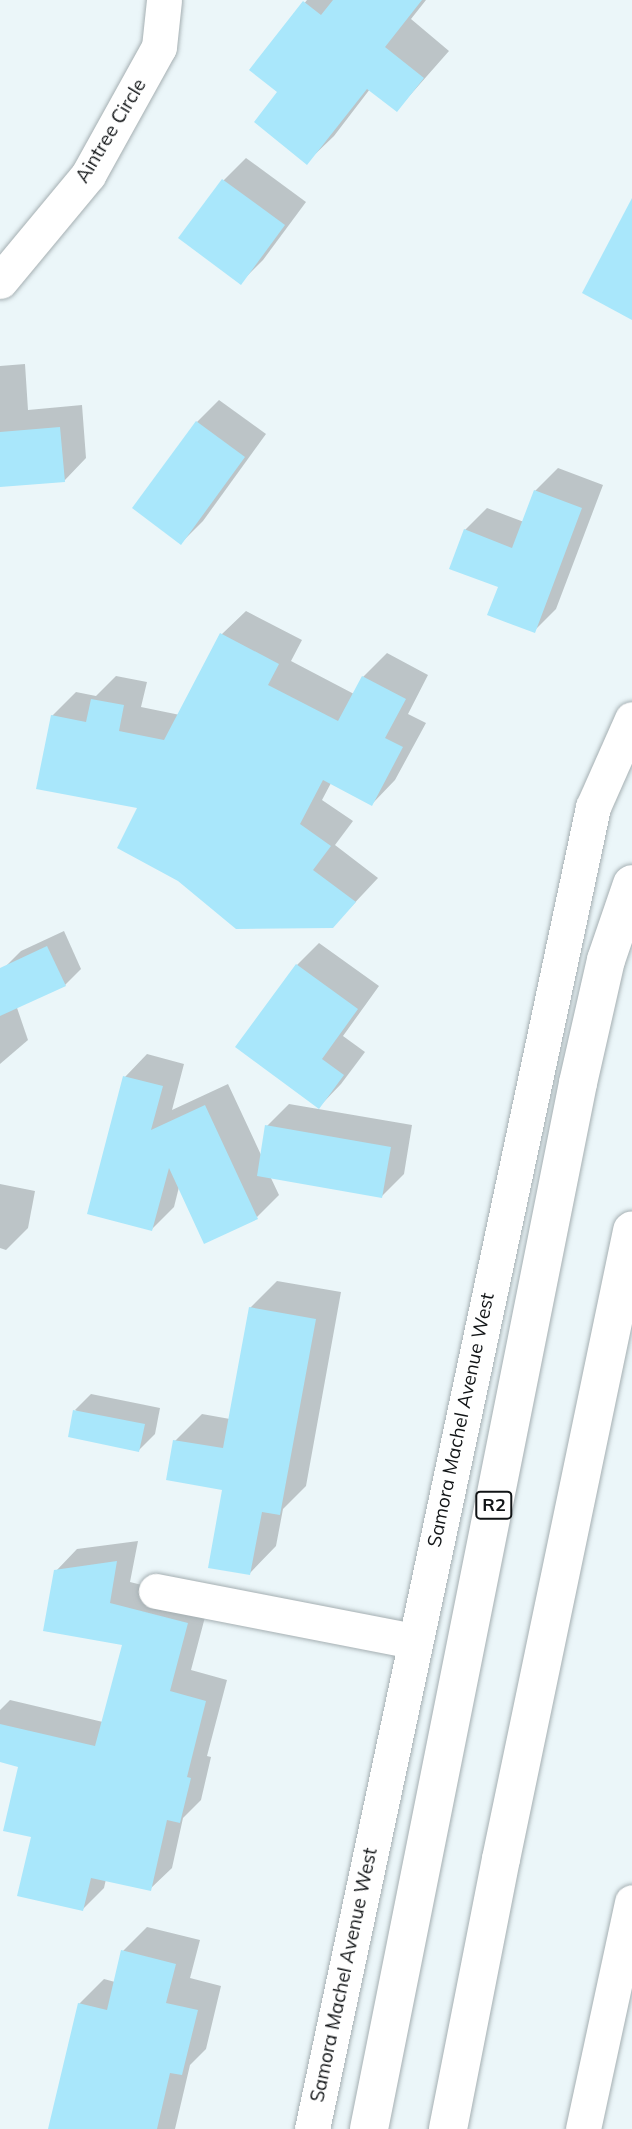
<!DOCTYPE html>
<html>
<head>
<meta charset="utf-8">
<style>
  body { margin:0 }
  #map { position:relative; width:632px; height:2129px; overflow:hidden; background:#ebf6f9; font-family:Mulish,sans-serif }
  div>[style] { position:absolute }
  .shadow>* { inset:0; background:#0003 }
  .building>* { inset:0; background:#a9e7fb }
  .roads { filter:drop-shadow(0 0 2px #a5afb2) drop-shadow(0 0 2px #a5afb2) }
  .minor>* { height:35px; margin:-17.5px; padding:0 17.5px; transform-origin:17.5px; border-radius:17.5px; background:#fff }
  .highway>* { height:38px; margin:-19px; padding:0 19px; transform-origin:19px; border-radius:19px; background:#fff }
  span { translate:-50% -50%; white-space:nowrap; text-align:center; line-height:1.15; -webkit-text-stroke:7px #fff; paint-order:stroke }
  .shield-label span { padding:2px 5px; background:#fff; border:2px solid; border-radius:5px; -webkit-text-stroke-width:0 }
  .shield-label { font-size:18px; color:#111416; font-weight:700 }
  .street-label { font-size:19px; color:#111416 }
</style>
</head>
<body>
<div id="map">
  <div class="shadow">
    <div style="clip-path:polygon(307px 0,426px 0,411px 19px,449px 51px,397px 110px,370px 89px,334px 136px,307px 162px,280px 92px,251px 70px)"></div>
    <div style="clip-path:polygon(246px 158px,306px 202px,263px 260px,241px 282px,181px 238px,224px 180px)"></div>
    <div style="clip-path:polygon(25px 364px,28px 410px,82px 405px,86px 458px,64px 481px,0 485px,0 366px)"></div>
    <div style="clip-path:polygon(219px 400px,266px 434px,203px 521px,181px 543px,134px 508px,197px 422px)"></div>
    <div style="clip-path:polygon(558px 468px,603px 485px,556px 609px,534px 631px,500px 586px,465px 530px,487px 508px,524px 522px,535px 491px)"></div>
    <div style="clip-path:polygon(246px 611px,302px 640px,291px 661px,354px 694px,363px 677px,387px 653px,428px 675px,408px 714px,426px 723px,395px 780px,372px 804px,331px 783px,322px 800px,353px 821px,335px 845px,378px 878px,333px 926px,140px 807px,52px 716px,76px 692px,96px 696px,116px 676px,147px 682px,141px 707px,180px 715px,222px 634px)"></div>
    <div style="clip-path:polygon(64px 931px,81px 969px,65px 985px,5px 967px,21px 951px)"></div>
    <div style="clip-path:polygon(319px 943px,379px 986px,343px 1036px,365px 1052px,341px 1084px,319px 1107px,297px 965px)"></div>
    <div style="clip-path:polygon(15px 1002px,28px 1040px,0 1064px,0 1006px)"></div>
    <div style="clip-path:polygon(147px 1054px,184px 1064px,172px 1110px,228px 1084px,262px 1157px,267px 1126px,289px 1104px,412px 1125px,404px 1174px,382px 1196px,270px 1176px,279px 1195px,257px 1217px,179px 1187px,174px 1207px,152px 1229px,125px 1077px)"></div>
    <div style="clip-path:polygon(0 1184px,35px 1191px,28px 1228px,6px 1250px,0 1248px)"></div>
    <div style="clip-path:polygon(277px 1281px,341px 1292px,306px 1486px,283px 1509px,276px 1546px,250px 1573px,224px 1489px,175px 1441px,202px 1414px,230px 1419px,250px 1308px)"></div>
    <div style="clip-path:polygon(91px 1394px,160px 1408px,155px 1434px,139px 1450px,75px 1410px)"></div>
    <div style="clip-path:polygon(138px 1541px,130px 1582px,209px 1602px,191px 1670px,227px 1680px,207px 1756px,211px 1757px,201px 1800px,183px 1818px,172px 1868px,150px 1889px,106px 1879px,104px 1888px,83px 1909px,33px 1836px,20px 1765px,0 1760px,0 1710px,10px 1700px,103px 1722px,124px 1644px,56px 1571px,77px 1549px)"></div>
    <div style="clip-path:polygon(147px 1927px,200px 1940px,190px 1978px,221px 1986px,206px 2049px,190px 2065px,175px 2129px,50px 2129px,79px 2004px,104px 1979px,115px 1982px,123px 1951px)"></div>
  </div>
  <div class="building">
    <div style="clip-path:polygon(333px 0,422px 0,385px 47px,424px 78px,397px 112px,367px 89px,307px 165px,254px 122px,277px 92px,249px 70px,303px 1px,321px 15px)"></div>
    <div style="clip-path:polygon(222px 179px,285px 225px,241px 285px,178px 238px)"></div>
    <div style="clip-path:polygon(632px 198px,632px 320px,582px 293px)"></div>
    <div style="clip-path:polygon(196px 421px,245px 457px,181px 545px,132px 508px)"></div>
    <div style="clip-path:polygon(60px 427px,65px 482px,0 487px,0 432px)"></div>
    <div style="clip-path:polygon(534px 490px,582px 508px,535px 633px,487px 615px,498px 587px,449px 569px,464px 529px,512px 548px)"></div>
    <div style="clip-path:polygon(220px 633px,279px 664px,268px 685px,338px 721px,362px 676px,406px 699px,385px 738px,403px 747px,372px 806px,323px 780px,300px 824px,331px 846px,313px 870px,356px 902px,333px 928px,236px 929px,178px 881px,117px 848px,137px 808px,36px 789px,51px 715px,86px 722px,91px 699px,124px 705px,119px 731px,164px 740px)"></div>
    <div style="clip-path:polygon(47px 946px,66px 986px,0 1016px,0 968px)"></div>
    <div style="clip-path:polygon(296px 964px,358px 1009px,322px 1059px,344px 1075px,319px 1109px,235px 1047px)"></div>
    <div style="clip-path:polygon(123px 1076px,163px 1086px,151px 1130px,205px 1105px,258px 1219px,204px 1244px,169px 1168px,152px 1231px,87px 1214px)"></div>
    <div style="clip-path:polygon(265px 1125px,391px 1147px,382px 1198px,257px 1176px)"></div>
    <div style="clip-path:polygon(249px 1307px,316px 1319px,280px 1515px,262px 1512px,250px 1575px,208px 1568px,222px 1490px,166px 1480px,173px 1440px,223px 1448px)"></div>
    <div style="clip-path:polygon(73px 1410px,145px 1424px,139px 1452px,68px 1437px)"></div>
    <div style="clip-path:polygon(117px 1561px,110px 1603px,188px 1623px,170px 1691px,206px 1701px,187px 1777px,191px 1778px,180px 1823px,167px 1820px,151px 1891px,91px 1878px,83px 1911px,17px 1896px,31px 1837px,3px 1831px,18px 1767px,0 1762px,0 1724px,95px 1746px,122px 1645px,43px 1631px,54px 1570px)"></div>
    <div style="clip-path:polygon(121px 1950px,176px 1964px,166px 2003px,198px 2010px,182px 2075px,170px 2073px,157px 2129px,48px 2129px,78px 2003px,107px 2010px)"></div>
  </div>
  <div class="roads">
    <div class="minor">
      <div style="left:0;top:281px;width:138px;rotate:-50.3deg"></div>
      <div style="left:88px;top:175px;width:146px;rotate:-61deg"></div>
      <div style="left:159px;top:47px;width:47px;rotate:-83.9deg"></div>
      <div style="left:156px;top:1591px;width:263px;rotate:11deg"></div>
      <div style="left:312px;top:2129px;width:1352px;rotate:-78deg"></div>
      <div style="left:593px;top:807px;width:96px;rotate:-66.1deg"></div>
      <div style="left:583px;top:2129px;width:232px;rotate:-77.8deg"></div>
    </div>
    <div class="highway">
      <div style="left:369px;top:2129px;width:1067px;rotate:-78.7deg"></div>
      <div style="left:578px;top:1083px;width:126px;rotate:-77.2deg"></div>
      <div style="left:606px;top:960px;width:80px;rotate:-71.1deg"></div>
      <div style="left:448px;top:2129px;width:275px;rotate:-78.9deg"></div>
      <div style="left:501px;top:1859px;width:642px;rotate:-78.22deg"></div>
    </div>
  </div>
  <div class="shield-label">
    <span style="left:494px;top:1505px">R2</span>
  </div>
  <div class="street-label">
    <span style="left:111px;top:131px;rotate:-59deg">Aintree Circle</span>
    <span style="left:461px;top:1420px;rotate:-78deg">Samora Machel Avenue West</span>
    <span style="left:344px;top:1975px;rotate:-78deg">Samora Machel Avenue West</span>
  </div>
</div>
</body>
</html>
